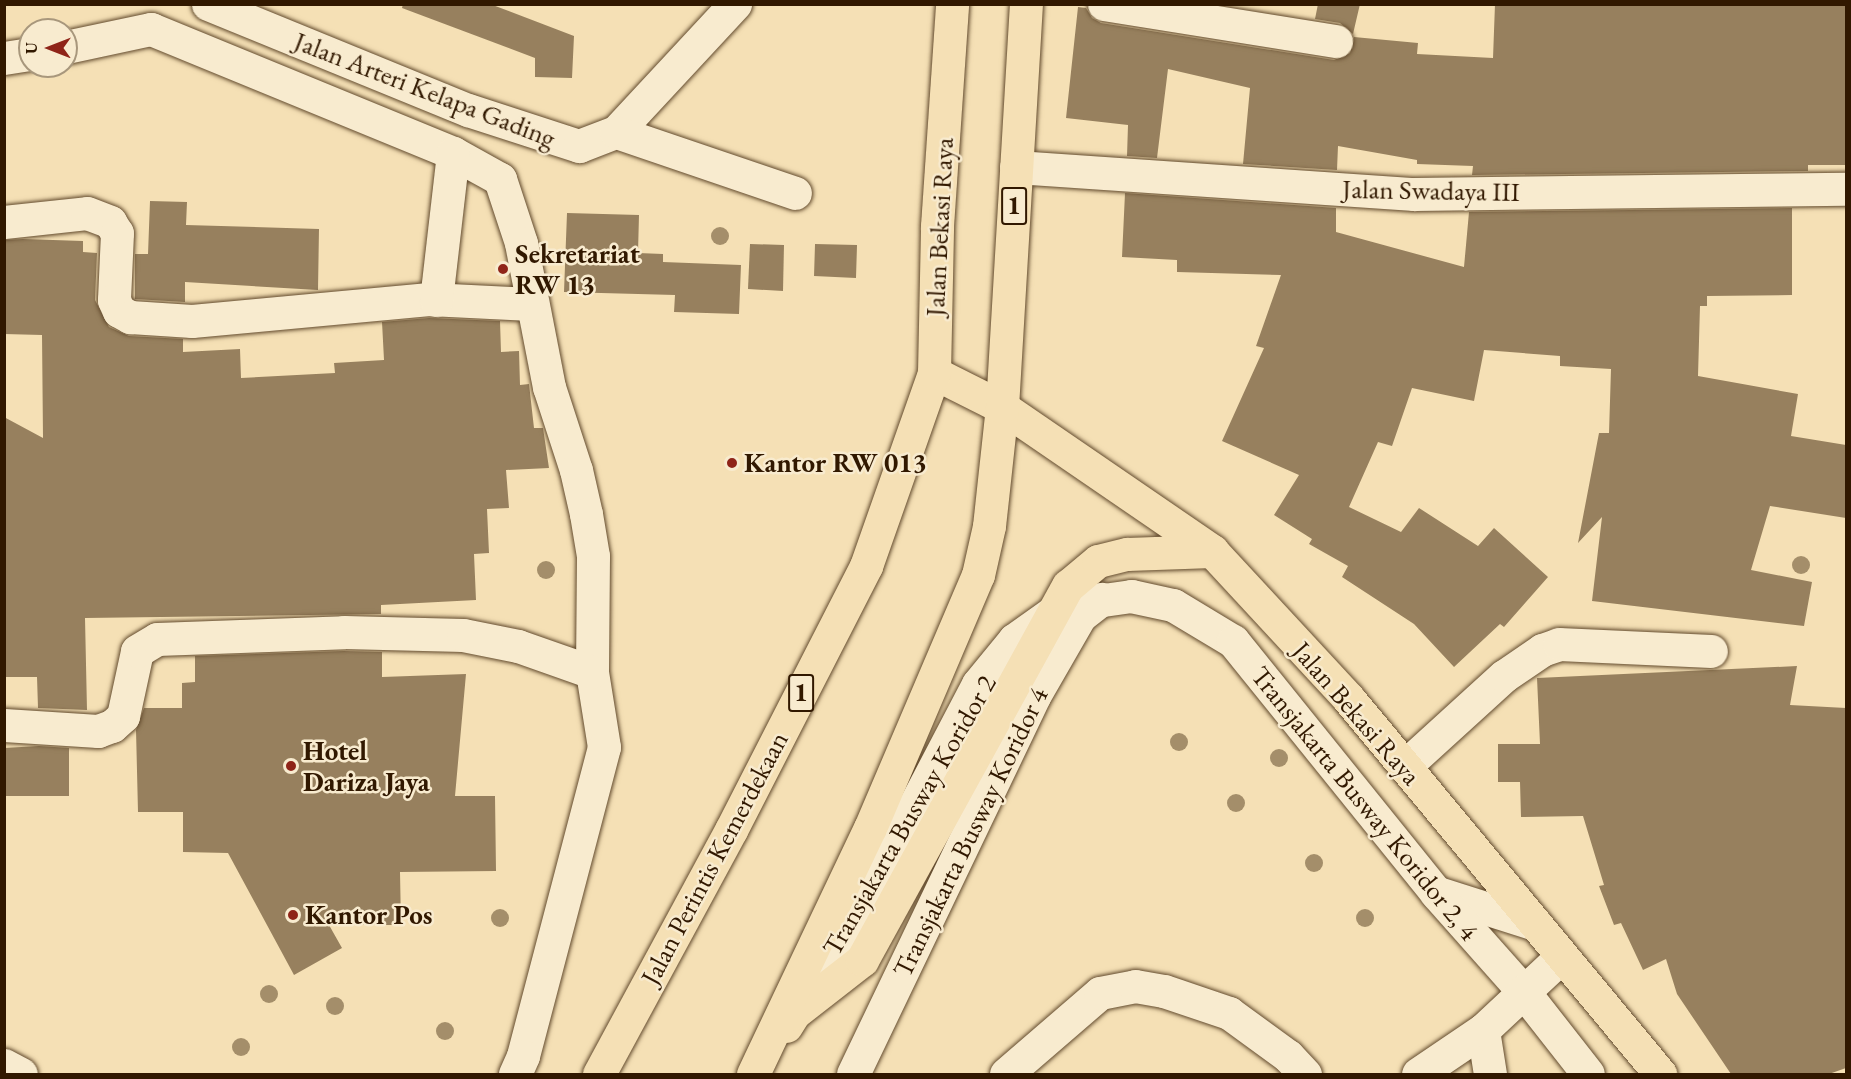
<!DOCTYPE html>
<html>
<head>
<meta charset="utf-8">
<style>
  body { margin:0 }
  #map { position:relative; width:1851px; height:1079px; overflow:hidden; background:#f5e0b5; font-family:"EB Garamond",serif }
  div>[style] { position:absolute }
  .building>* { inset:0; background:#97805e }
  .roads { filter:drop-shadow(0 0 2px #624a2d) drop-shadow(0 0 2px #624a2d) }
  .minor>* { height:33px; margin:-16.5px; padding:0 16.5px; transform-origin:16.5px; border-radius:16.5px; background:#f8ebcf }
  .major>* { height:33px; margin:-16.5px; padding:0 16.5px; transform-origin:16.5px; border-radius:16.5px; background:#f5e0b5 }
  .highway>* { height:33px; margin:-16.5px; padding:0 16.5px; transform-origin:16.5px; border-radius:16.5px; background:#f5e0b5 }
  .trees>* { width:18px; height:18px; margin:-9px; border-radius:50%; background:#a48e6a }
  .dots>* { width:16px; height:16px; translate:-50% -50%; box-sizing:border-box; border:3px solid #f8ebcf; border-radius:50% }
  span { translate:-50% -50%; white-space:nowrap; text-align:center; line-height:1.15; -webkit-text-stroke:5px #f8ebcf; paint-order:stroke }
  .shield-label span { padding:2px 4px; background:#f8ebcf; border:2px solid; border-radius:4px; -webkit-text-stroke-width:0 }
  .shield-label { font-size:26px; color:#311800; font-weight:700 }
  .street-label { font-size:27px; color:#311800 }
  .poi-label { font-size:27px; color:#311800; font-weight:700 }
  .left { translate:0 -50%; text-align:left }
  .frame { position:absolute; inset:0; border:6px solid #311800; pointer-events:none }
  .north { position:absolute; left:18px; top:18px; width:60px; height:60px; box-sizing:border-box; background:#f8ebcf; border:2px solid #a8977c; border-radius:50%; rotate:270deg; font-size:16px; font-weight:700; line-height:24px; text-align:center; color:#311800 }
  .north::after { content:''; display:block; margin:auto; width:21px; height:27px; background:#8f2418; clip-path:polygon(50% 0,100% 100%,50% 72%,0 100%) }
</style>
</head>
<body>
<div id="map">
  <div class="building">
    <div style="clip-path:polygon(403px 4px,490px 4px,574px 36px,572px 78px,535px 77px,535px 58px,402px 8px)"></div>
    <div style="clip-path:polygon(1318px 4px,1360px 4px,1353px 34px,1340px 23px,1315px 19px)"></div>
    <div style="clip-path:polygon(1495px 4px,1846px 4px,1846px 165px,1808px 165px,1808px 171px,1472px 175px,1473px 166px,1417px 164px,1417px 160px,1338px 146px,1337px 170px,1243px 164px,1250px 88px,1168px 69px,1157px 158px,1127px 156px,1128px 125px,1066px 118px,1078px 7px,1086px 8px,1092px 18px,1101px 23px,1334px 60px,1350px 53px,1354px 37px,1418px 43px,1417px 54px,1493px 58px)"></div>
    <div style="clip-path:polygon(1125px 193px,1336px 208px,1336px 232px,1464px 267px,1469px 212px,1792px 208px,1792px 295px,1707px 296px,1707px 306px,1700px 306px,1698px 376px,1798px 394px,1791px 436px,1846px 445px,1846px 518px,1770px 506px,1751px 570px,1812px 582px,1804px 626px,1592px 601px,1602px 517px,1578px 543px,1599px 433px,1609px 433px,1611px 369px,1560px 366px,1560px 356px,1484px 350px,1474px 401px,1412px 388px,1392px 446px,1378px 442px,1349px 507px,1401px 532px,1419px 508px,1478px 546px,1494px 528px,1548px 577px,1504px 627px,1500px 624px,1454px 667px,1414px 624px,1342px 577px,1348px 566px,1309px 544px,1312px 539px,1274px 515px,1299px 475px,1222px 441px,1264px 348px,1256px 346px,1281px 275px,1177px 272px,1177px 260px,1122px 257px)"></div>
    <div style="clip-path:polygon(150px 201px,187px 202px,186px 225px,319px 229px,318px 290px,185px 282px,185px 302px,135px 299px,135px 254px,148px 254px)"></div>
    <div style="clip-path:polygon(567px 213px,639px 215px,638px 253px,663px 254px,663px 262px,741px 265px,739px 314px,674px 312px,675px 295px,564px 292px)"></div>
    <div style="clip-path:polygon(23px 239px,83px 241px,83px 252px,97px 253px,95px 300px,109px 327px,129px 336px,183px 339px,183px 352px,240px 349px,241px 378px,335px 373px,334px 363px,384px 360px,382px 322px,429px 318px,500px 321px,501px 352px,519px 351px,520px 385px,529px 384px,534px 428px,543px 428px,549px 468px,506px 470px,509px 508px,487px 509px,489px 553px,474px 554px,476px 600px,381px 605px,381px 614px,85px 618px,87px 710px,38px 708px,37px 677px,4px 677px,4px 417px,43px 438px,42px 335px,4px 334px,4px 240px)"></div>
    <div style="clip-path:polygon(750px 244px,784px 245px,783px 291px,748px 289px)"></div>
    <div style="clip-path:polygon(815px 244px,857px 245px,856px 278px,814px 276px)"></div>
    <div style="clip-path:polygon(344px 651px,382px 652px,382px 677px,466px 674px,455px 796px,495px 796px,496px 871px,400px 872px,401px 925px,329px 925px,342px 948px,294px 975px,228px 853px,183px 852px,183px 812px,138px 812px,136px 730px,144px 708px,182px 708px,182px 683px,195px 682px,195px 656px)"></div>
    <div style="clip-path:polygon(1797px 666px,1790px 705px,1846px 708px,1846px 1068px,1829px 1074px,1731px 1074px,1677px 994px,1666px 959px,1643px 970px,1621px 923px,1614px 925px,1599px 886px,1604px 885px,1583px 816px,1521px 817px,1520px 782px,1498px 782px,1498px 744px,1540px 744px,1537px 678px)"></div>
    <div style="clip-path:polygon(39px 746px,69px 748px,69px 796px,4px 796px,4px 748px)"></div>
  </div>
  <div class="roads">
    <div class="minor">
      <div style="left:208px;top:4px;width:281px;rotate:22.2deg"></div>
      <div style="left:468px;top:110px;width:117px;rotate:18deg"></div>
      <div style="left:579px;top:146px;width:40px;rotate:-21deg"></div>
      <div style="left:616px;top:132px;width:175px;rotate:-47.1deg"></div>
      <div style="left:1104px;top:4px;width:235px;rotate:9.1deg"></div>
      <div style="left:66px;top:47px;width:87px;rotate:-12deg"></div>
      <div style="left:151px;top:29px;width:326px;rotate:22.3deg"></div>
      <div style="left:453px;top:153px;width:54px;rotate:29deg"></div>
      <div style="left:500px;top:179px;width:67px;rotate:71.8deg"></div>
      <div style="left:521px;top:243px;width:147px;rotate:79deg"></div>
      <div style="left:549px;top:387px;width:87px;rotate:72deg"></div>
      <div style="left:576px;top:470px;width:45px;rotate:77.2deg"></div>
      <div style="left:586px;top:514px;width:43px;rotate:80.5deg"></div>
      <div style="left:593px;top:556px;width:116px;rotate:90.5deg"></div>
      <div style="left:592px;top:672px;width:76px;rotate:80.9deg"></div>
      <div style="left:604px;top:747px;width:319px;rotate:104.7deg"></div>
      <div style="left:523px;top:1056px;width:20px;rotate:114deg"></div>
      <div style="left:4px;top:58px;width:26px;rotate:-9deg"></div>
      <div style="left:616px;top:132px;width:189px;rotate:18.8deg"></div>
      <div style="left:1016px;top:167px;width:399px;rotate:3.9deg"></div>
      <div style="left:1414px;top:194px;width:432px;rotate:-0.7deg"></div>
      <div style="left:4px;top:222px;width:83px;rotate:-6.2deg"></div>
      <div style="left:87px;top:213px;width:25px;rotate:21deg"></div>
      <div style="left:110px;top:222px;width:13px;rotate:58deg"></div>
      <div style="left:117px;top:233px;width:67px;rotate:92.6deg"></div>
      <div style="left:114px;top:300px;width:12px;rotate:66deg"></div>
      <div style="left:119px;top:311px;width:13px;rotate:29deg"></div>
      <div style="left:130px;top:317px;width:62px;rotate:3.7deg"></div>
      <div style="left:192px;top:321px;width:238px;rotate:-5.3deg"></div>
      <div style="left:429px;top:299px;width:102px;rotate:2.8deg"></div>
      <div style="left:436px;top:300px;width:148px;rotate:-83.4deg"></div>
      <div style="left:4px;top:725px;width:94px;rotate:3.7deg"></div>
      <div style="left:98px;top:731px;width:15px;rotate:-20deg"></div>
      <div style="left:112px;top:726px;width:15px;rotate:-42deg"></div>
      <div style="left:123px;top:716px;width:66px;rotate:-77.8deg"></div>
      <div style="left:137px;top:651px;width:23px;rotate:-31deg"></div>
      <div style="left:157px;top:639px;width:187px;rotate:-2.1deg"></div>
      <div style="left:344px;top:632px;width:119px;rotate:1.4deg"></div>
      <div style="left:463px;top:635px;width:56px;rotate:11.3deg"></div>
      <div style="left:518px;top:646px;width:78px;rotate:19.4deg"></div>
      <div style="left:1405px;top:766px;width:134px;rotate:-42.3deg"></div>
      <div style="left:1504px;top:676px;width:46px;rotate:-34.4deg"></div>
      <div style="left:1542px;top:650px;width:18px;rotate:-19deg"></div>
      <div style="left:1559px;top:644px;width:152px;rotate:2.6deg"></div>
      <div style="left:1438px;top:893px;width:102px;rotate:17.7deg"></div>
      <div style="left:799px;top:1004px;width:145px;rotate:-58.3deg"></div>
      <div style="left:875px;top:881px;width:222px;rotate:-62.4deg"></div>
      <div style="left:978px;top:684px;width:57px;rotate:-50.7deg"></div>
      <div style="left:1014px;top:640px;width:47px;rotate:-35.4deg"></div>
      <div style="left:1052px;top:613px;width:18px;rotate:-27deg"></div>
      <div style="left:1068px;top:605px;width:64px;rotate:-8.1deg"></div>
      <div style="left:1131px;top:596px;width:43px;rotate:12.1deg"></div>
      <div style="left:1173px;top:605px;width:70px;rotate:31deg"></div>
      <div style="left:1233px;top:641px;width:324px;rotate:51.1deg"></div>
      <div style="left:1436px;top:893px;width:131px;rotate:48.4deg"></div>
      <div style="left:1523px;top:991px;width:105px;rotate:51.9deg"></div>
      <div style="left:1483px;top:1030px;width:45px;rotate:81deg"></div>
      <div style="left:4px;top:1065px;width:19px;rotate:28deg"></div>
      <div style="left:853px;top:1074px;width:419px;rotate:-64.4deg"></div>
      <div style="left:1034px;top:696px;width:92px;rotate:-60.1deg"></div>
      <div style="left:1080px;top:616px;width:28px;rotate:-38deg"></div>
      <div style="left:1006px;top:1074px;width:124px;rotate:-40.8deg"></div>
      <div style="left:1100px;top:993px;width:36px;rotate:-11deg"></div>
      <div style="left:1135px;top:986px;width:29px;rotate:10deg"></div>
      <div style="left:1164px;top:991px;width:69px;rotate:18.7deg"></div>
      <div style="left:1229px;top:1013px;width:73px;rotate:36.1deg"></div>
      <div style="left:1288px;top:1056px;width:25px;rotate:47deg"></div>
      <div style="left:1418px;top:1074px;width:78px;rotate:-34.1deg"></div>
      <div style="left:1483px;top:1030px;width:108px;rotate:-43.1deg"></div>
    </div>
    <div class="major">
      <div style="left:934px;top:373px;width:76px;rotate:26.6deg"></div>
      <div style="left:1002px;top:407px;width:255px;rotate:34.4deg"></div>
      <div style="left:1212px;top:551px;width:200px;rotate:47.2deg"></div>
      <div style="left:1348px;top:698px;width:489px;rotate:50.3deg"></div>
    </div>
    <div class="highway">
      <div style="left:786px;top:1026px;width:15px;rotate:-58deg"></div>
      <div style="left:794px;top:1013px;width:86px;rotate:-37.9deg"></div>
      <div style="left:862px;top:960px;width:427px;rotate:-61.2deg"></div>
      <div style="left:1068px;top:586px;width:39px;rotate:-40deg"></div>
      <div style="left:1098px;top:561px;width:30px;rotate:-14deg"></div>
      <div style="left:1127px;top:554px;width:85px;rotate:-2deg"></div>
      <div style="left:599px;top:1074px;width:277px;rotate:-61.6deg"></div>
      <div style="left:731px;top:830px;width:297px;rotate:-62.9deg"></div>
      <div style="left:866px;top:566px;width:205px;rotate:-70.6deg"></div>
      <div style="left:934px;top:373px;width:147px;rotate:-88.8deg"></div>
      <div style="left:937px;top:226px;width:223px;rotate:-86.1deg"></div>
      <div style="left:753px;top:1074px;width:272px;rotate:-64.6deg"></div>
      <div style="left:870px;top:828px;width:275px;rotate:-66.9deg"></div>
      <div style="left:978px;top:575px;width:50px;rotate:-77.3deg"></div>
      <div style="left:989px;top:526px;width:120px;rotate:-83.8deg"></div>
      <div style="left:1002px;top:407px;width:404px;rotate:-86.6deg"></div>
    </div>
  </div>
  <div class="trees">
    <div style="left:720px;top:236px"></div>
    <div style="left:1801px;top:565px"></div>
    <div style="left:546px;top:570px"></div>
    <div style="left:1179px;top:742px"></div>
    <div style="left:1279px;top:758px"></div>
    <div style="left:1236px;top:803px"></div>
    <div style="left:1314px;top:863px"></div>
    <div style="left:500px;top:918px"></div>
    <div style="left:1365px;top:918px"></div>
    <div style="left:269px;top:994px"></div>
    <div style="left:335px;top:1006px"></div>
    <div style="left:445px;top:1031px"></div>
    <div style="left:241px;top:1047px"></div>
  </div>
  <div class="dots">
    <div style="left:503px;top:269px;background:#8f2418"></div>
    <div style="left:732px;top:463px;background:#8f2418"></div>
    <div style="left:291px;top:766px;background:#8f2418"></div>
    <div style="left:293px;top:915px;background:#8f2418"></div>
  </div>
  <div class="shield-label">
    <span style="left:1014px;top:206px">1</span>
    <span style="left:801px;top:693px">1</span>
  </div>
  <div class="street-label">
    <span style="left:425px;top:89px;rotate:21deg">Jalan Arteri Kelapa Gading</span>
    <span style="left:1431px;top:190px;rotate:1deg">Jalan Swadaya III</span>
    <span style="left:939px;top:227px;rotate:-87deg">Jalan Bekasi Raya</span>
    <span style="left:1357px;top:713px;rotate:49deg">Jalan Bekasi Raya</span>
    <span style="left:1365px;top:803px;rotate:51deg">Transjakarta Busway Koridor 2, 4</span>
    <span style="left:909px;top:815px;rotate:-60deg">Transjakarta Busway Koridor 2</span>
    <span style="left:970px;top:832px;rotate:-64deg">Transjakarta Busway Koridor 4</span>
    <span style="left:714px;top:858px;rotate:-62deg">Jalan Perintis Kemerdekaan</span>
  </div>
  <div class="poi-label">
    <span class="left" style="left:515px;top:269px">Sekretariat<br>RW 13</span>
    <span class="left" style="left:744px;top:463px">Kantor RW 013</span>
    <span class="left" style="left:303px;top:766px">Hotel<br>Dariza Jaya</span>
    <span class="left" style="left:305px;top:915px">Kantor Pos</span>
  </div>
  <div class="frame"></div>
  <div class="north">U</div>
</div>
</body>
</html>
